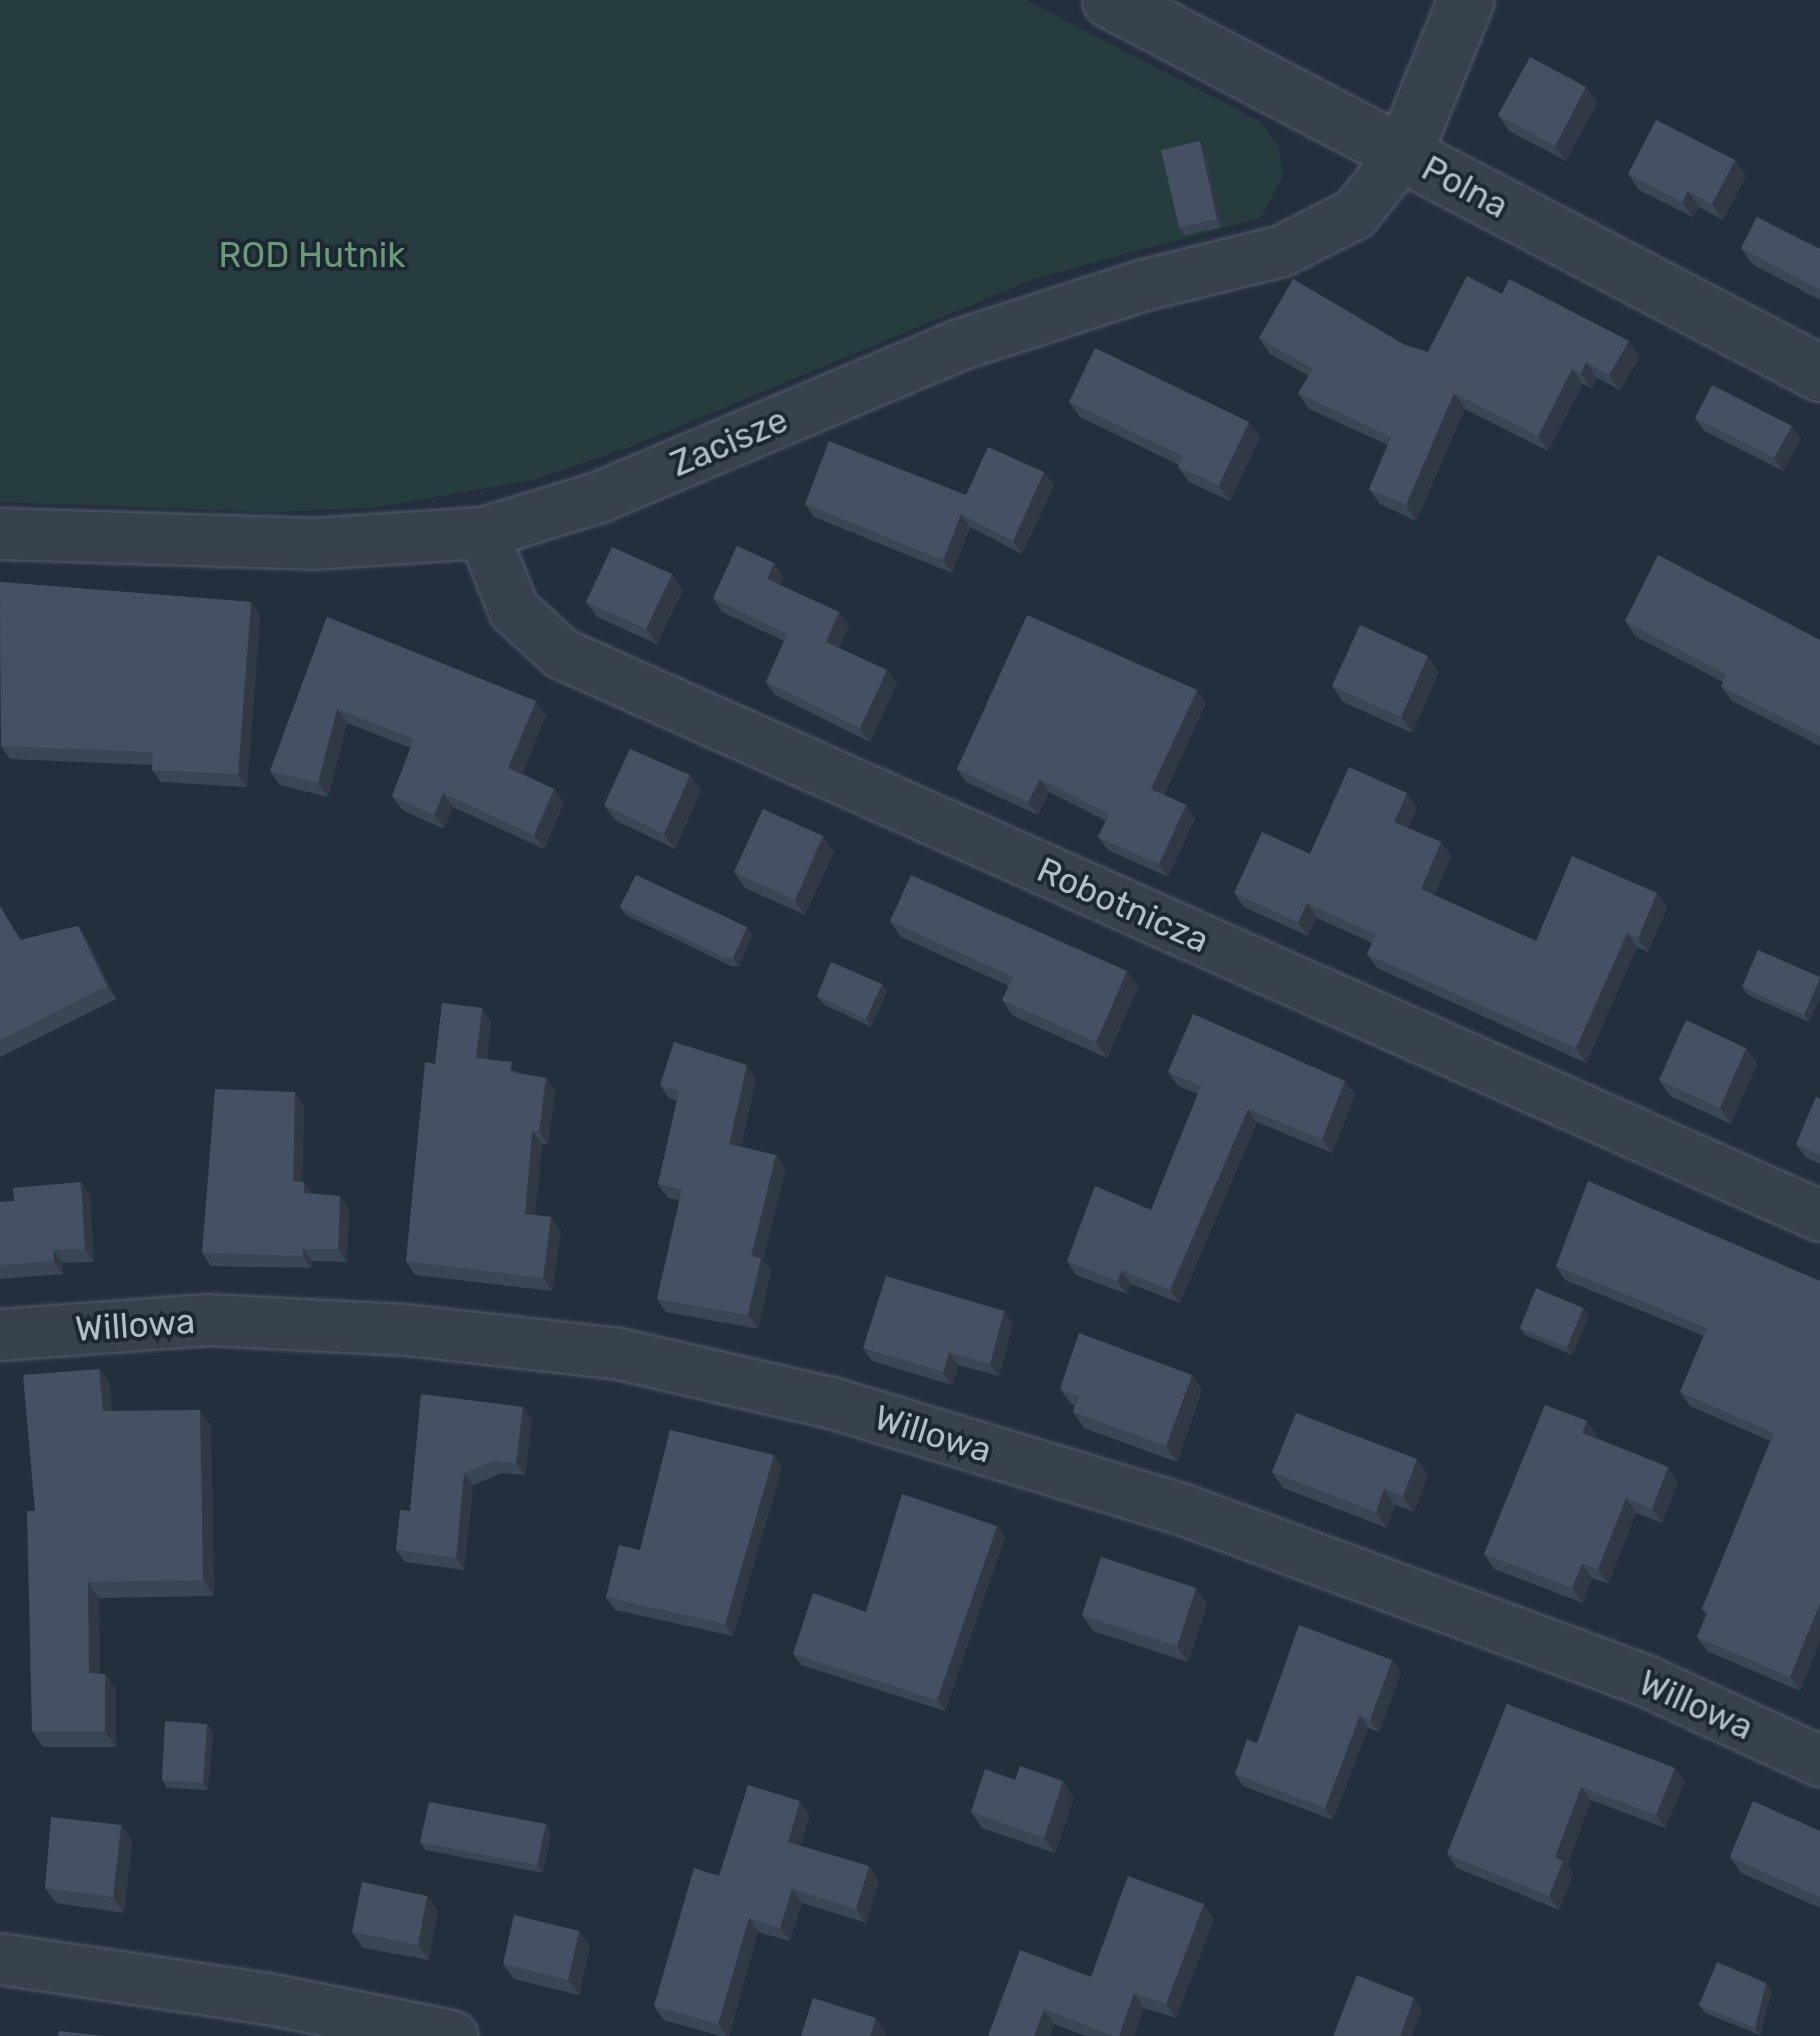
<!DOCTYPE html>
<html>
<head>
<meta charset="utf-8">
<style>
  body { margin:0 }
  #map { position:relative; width:1820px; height:2036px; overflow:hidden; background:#242f3e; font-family:Rubik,sans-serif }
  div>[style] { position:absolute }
  .green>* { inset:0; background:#263c3f }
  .roads { filter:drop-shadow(0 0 2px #565f6c) drop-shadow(0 0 2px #565f6c) }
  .minor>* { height:50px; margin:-25px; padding:0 25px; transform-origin:25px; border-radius:25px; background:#38414e }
  .tertiary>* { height:55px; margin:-27.5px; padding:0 27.5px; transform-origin:27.5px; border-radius:27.5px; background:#38414e }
  .wall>* { inset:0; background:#3b4654 }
  .shaded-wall>* { inset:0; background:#303945 }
  .building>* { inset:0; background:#455162 }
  span { translate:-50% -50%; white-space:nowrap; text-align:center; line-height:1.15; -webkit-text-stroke:8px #1d2633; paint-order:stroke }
  .street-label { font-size:35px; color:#b4bcc9 }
  .park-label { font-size:35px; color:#6b9a76 }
</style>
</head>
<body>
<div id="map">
  <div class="green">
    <div style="clip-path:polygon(0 0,1026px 0,1261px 122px,1279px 148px,1283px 176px,1261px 218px,1039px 277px,627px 448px,532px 480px,372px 508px,273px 512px,0 502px)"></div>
  </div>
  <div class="roads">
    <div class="minor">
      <div style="left:483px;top:533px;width:83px;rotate:68.1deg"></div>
      <div style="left:514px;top:610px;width:65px;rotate:42.5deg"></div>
      <div style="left:562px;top:654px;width:1378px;rotate:24.07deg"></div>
      <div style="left:0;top:534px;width:312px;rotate:1.8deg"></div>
      <div style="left:312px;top:544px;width:171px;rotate:-3.7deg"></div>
      <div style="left:483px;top:533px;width:122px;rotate:-17.1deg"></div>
      <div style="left:600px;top:497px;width:390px;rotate:-22.9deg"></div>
      <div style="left:959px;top:345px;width:195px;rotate:-17.9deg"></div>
      <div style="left:1145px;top:285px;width:141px;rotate:-13.9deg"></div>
      <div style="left:1282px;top:251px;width:82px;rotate:-26.9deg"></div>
      <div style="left:1355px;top:214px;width:77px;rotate:-51.3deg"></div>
      <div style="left:0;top:1335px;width:209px;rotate:-4.1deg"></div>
      <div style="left:208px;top:1320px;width:198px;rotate:2.9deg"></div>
      <div style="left:406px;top:1330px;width:214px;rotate:6.4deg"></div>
      <div style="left:619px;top:1354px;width:219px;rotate:13deg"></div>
      <div style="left:832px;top:1403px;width:368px;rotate:16.9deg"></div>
      <div style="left:1184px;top:1510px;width:495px;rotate:20.3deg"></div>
      <div style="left:1648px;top:1682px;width:189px;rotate:24.7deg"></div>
      <div style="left:0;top:1959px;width:271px;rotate:8.5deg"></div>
      <div style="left:268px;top:1999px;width:188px;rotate:11.4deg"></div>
    </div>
    <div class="tertiary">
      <div style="left:1110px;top:0;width:802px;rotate:27.72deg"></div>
      <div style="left:1403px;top:154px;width:166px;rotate:-67.8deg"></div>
    </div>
  </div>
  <div class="wall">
    <div style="clip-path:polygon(1597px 103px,1566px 161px,1509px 131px,1498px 115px)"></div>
    <div style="clip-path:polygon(1206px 149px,1222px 227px,1184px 235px,1179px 227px)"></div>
    <div style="clip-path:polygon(1735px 160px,1746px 176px,1723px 220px,1699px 207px,1693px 217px,1639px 190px,1628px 174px)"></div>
    <div style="clip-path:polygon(1741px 248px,1820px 249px,1820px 300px,1752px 264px)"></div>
    <div style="clip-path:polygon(1502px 294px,1640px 357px,1620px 390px,1597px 378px,1592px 388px,1583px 384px,1548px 451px,1465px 409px,1416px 521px,1380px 504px,1369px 489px,1388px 445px,1309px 409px,1298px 393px,1309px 376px,1270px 354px,1259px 338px,1405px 345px,1428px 352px)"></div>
    <div style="clip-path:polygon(1069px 402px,1260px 437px,1230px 501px,1189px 482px,1178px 467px,1179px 465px,1080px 417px)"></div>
    <div style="clip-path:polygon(1695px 418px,1801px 439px,1783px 471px,1704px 431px)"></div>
    <div style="clip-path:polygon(1044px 472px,1054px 485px,1022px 554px,970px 527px,952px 573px,814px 517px,805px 504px,966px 495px)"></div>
    <div style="clip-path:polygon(774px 563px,784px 577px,780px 585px,839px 612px,849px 625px,839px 648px,887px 670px,897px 683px,870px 742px,775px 695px,766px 682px,784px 641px,722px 612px,713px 598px)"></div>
    <div style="clip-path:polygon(672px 574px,683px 590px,657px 644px,597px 617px,586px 602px)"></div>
    <div style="clip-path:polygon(0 582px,251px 602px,260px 615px,247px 787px,161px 782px,152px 770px,152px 765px,10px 759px,1px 746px)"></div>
    <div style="clip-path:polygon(327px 617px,546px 715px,522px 774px,554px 789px,564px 803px,544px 849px,453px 807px,444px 829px,402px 810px,392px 796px,411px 748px,347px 723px,328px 797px,280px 785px,270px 771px)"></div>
    <div style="clip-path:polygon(1625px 621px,1820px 640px,1820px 746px,1732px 701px,1721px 686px,1723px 682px,1635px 636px)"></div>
    <div style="clip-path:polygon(1439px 672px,1412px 733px,1343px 702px,1332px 686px)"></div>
    <div style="clip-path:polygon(1197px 690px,1206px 703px,1164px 795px,1186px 805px,1195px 818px,1168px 877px,1108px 850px,1098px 837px,1106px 821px,1049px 792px,1038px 815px,966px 782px,957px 769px)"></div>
    <div style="clip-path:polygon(701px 791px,675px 849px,615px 820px,604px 805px)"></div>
    <div style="clip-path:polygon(1407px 793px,1417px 807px,1408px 828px,1441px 842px,1451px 856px,1434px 895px,1536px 941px,1657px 893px,1667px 908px,1648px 952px,1637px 947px,1586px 1063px,1377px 968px,1367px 954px,1372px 943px,1317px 918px,1308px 936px,1244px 907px,1234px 893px,1310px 854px)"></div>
    <div style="clip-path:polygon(834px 851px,805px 915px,745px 888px,734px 872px)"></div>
    <div style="clip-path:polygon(0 906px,21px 940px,78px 926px,86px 938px,116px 999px,0 1057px)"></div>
    <div style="clip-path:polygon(620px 907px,747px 927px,752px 935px,739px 966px,731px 966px,626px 915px)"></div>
    <div style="clip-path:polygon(890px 921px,1127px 971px,1138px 987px,1107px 1058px,1013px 1016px,1002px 1000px,1009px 986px,901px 937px)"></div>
    <div style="clip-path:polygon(1820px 977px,1809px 1022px,1748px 995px,1742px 987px)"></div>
    <div style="clip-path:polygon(882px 984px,887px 992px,871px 1027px,823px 1004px,817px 996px)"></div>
    <div style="clip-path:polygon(482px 1008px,491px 1021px,487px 1059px,519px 1073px,546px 1078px,555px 1092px,548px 1145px,542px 1144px,535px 1215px,551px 1217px,561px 1231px,552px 1291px,415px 1275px,406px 1261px,435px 1064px)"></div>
    <div style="clip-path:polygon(1746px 1048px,1757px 1064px,1731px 1124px,1670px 1096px,1659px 1080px)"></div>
    <div style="clip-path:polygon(1168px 1072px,1345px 1081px,1355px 1095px,1332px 1153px,1257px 1122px,1180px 1303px,1131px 1284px,1127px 1294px,1076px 1275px,1067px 1261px,1151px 1210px,1198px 1094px,1178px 1086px)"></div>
    <div style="clip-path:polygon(756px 1079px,741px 1146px,786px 1168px,763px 1260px,771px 1271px,758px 1329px,666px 1312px,657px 1299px,680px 1200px,668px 1198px,658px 1184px,677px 1101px,669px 1098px,660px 1085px)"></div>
    <div style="clip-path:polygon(1820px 1099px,1820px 1164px,1805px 1157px,1796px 1144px)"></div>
    <div style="clip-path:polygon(304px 1105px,302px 1182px,313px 1194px,349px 1209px,347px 1262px,312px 1261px,311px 1268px,211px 1266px,202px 1253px)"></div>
    <div style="clip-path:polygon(90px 1195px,94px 1262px,63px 1263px,63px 1274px,0 1279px,0 1202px)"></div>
    <div style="clip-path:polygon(1556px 1266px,1820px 1281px,1820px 1641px,1800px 1691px,1707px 1651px,1697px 1637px,1706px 1615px,1702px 1609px,1770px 1441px,1690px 1406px,1680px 1392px,1704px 1336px,1565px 1280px)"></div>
    <div style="clip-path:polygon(1583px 1308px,1589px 1316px,1572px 1355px,1525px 1335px,1520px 1328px)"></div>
    <div style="clip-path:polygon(1004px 1311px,1013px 1324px,999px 1376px,958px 1365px,952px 1385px,872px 1361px,863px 1348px)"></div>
    <div style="clip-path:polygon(99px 1369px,110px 1384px,112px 1411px,211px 1426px,214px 1596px,99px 1598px,100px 1674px,116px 1689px,116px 1747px,43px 1747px,32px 1731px,35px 1511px)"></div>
    <div style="clip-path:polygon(1192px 1375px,1202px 1390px,1177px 1462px,1084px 1428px,1073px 1412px,1075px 1406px,1071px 1404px,1060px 1389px)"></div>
    <div style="clip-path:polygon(532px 1419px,525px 1475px,502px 1473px,473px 1485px,464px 1570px,405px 1562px,396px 1550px,410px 1511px)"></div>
    <div style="clip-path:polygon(1587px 1421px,1597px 1436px,1596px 1438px,1668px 1467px,1678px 1482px,1662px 1523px,1636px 1513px,1608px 1584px,1592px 1578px,1583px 1603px,1494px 1569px,1484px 1554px)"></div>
    <div style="clip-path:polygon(1417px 1459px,1428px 1475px,1414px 1512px,1395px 1505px,1387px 1528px,1283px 1488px,1272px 1472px)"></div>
    <div style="clip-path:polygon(782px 1467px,733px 1636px,615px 1610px,606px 1597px,640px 1550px)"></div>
    <div style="clip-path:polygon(997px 1526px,1005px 1537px,945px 1711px,801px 1665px,793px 1654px,866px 1612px)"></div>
    <div style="clip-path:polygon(1196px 1588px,1207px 1604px,1188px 1662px,1093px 1631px,1082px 1615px)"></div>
    <div style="clip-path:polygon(1392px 1660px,1401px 1672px,1379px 1732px,1368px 1728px,1333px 1820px,1243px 1786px,1235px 1774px,1257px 1743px)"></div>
    <div style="clip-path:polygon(1507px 1704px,1685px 1781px,1665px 1828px,1591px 1800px,1567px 1866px,1573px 1874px,1559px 1910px,1457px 1868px,1447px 1854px)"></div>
    <div style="clip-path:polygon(207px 1724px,213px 1732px,208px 1790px,167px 1788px,162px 1780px)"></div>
    <div style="clip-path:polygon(1015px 1780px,1074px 1797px,1055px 1853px,982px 1828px,971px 1812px)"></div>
    <div style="clip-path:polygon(810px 1815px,800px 1846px,879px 1880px,866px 1923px,802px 1903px,790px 1941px,758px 1932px,729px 2036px,721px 2036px,664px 2020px,654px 2006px,719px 1876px)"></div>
    <div style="clip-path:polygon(121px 1825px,132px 1841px,124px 1913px,56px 1903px,45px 1888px)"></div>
    <div style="clip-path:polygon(1820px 1831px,1820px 1908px,1741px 1873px,1730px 1857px)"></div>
    <div style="clip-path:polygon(551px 1832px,543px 1873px,425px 1850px,420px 1842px)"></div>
    <div style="clip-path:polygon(427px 1896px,438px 1911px,429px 1960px,363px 1948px,352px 1932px)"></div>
    <div style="clip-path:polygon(1214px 1919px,1176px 2018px,1144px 2008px,1134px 2036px,1086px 2036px,1054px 2024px,988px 2036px,1091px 1977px)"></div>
    <div style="clip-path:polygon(579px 1931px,590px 1946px,579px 1995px,514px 1979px,503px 1964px)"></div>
    <div style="clip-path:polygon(1766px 1983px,1772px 1991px,1760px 2035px,1705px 2013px,1699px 2005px)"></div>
  </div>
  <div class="shaded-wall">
    <div style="clip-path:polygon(1586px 87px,1597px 103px,1566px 161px,1555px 146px)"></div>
    <div style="clip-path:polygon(1200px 141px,1206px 149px,1222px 227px,1217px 219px)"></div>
    <div style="clip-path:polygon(1735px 160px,1746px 176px,1723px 220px,1712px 204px)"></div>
    <div style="clip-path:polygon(1688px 191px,1699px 207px,1693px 217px,1682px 202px)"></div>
    <div style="clip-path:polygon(1629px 341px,1640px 357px,1620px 390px,1609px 375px)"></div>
    <div style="clip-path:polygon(1586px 362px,1597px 378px,1592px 388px,1581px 373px)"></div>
    <div style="clip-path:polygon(1572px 369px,1583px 384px,1548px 451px,1538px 436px)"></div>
    <div style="clip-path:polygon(1454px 393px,1465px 409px,1416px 521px,1406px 505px)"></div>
    <div style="clip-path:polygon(1249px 422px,1260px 437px,1230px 501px,1219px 485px)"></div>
    <div style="clip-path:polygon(1792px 426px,1801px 439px,1783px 471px,1774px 458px)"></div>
    <div style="clip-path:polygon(1044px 472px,1054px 485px,1022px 554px,1013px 541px)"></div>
    <div style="clip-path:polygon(961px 514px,970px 527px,952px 573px,943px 560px)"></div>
    <div style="clip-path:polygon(774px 563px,784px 577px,777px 593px,767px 579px)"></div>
    <div style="clip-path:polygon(672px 574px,683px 590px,657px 644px,646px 629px)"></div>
    <div style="clip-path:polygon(251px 602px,260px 615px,247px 787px,238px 774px)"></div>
    <div style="clip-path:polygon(839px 612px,849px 625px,835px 656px,826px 642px)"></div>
    <div style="clip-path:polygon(1428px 656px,1439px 672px,1412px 733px,1401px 717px)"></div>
    <div style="clip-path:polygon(887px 670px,897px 683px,870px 742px,860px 728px)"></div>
    <div style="clip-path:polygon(1197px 690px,1206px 703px,1161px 802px,1151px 789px)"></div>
    <div style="clip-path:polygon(536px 701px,546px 715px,518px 782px,508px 768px)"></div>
    <div style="clip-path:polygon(337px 709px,347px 723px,328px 797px,318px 783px)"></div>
    <div style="clip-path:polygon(690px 775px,701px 791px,675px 849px,664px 834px)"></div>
    <div style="clip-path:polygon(1040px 779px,1049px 792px,1038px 815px,1028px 802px)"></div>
    <div style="clip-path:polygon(554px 789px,564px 803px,544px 849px,534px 835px)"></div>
    <div style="clip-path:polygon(443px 793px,453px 807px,444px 829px,434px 815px)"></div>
    <div style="clip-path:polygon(1407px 793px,1417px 807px,1404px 836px,1394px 822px)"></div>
    <div style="clip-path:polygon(1186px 805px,1195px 818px,1168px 877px,1159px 864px)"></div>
    <div style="clip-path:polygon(823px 836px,834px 851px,805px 915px,795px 900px)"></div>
    <div style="clip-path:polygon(1441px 842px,1451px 856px,1431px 904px,1421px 889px)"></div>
    <div style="clip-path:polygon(1657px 893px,1667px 908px,1648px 952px,1638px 938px)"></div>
    <div style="clip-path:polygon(1307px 903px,1317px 918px,1308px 936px,1298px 922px)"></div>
    <div style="clip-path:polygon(78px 926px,86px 938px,116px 999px,107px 986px)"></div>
    <div style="clip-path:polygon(747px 927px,752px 935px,739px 966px,733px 958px)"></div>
    <div style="clip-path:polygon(1627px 933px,1637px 947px,1586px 1063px,1576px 1048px)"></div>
    <div style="clip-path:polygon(1127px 971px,1138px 987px,1107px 1058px,1096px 1042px)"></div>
    <div style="clip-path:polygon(1820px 979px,1820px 999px,1809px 1022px,1804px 1015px)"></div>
    <div style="clip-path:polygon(882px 984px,887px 992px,871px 1027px,866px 1019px)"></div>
    <div style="clip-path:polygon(482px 1008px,491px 1021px,485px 1071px,476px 1058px)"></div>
    <div style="clip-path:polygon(1746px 1048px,1757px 1064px,1731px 1124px,1720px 1108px)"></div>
    <div style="clip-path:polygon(747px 1065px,756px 1079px,739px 1157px,729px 1144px)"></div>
    <div style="clip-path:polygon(546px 1078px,555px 1092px,548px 1145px,539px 1131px)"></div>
    <div style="clip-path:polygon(1345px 1081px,1355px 1095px,1332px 1153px,1322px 1139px)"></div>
    <div style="clip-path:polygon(295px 1092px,304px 1105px,302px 1194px,293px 1181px)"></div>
    <div style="clip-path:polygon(1248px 1109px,1257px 1122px,1180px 1303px,1170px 1290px)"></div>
    <div style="clip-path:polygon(532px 1131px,542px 1144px,534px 1227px,525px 1214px)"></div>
    <div style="clip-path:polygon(776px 1155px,786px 1168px,763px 1260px,771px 1271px,758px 1329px,748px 1315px,751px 1256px)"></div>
    <div style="clip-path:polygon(81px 1182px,90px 1195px,94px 1262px,85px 1249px)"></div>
    <div style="clip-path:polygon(304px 1182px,313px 1194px,304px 1193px)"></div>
    <div style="clip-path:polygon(340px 1196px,349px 1209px,347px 1262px,338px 1249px)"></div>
    <div style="clip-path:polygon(551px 1217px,561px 1231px,552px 1291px,543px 1278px)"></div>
    <div style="clip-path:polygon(303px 1249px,312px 1261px,311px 1268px,303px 1256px)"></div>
    <div style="clip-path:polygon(53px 1250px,63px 1263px,63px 1274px,54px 1261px)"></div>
    <div style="clip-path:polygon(1122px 1270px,1131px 1284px,1127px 1294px,1117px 1281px)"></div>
    <div style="clip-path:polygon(1583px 1308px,1589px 1316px,1572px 1355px,1567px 1347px)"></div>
    <div style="clip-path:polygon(1004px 1311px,1013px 1324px,999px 1376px,990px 1364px)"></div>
    <div style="clip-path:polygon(949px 1352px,958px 1365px,952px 1385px,943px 1372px)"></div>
    <div style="clip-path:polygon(99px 1369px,110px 1384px,114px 1427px,103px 1411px)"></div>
    <div style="clip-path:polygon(1192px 1375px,1202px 1390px,1177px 1462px,1166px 1446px)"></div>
    <div style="clip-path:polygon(523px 1407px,532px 1419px,525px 1475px,516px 1463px)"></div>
    <div style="clip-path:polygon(200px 1410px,211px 1426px,214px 1596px,203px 1580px)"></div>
    <div style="clip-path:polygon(1587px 1421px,1597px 1436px,1592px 1447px,1582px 1433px)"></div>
    <div style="clip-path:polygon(774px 1455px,782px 1467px,733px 1636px,725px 1624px)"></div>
    <div style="clip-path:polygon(1417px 1459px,1428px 1475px,1414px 1512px,1403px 1496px)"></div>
    <div style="clip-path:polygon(1668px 1467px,1678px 1482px,1662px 1523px,1652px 1509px)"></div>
    <div style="clip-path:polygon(464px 1473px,473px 1485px,464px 1570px,456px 1558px)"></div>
    <div style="clip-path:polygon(1384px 1489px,1395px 1505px,1387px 1528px,1376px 1512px)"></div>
    <div style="clip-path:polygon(1626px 1498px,1636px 1513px,1608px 1584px,1598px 1569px)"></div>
    <div style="clip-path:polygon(997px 1526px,1005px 1537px,945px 1711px,937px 1700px)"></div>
    <div style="clip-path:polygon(1582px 1564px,1592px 1578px,1583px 1603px,1572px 1588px)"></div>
    <div style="clip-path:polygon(88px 1582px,99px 1598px,100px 1689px,89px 1673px)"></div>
    <div style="clip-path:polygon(1196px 1588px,1207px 1604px,1188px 1662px,1177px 1646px)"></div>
    <div style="clip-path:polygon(1820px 1603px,1820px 1641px,1800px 1691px,1790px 1677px)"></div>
    <div style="clip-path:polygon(1392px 1660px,1401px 1672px,1379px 1732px,1370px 1720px)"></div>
    <div style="clip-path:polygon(105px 1674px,116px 1689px,116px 1747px,105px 1731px)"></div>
    <div style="clip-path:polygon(1360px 1715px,1368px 1728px,1333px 1820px,1325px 1808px)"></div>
    <div style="clip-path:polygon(207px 1724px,213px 1732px,208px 1790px,203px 1783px)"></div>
    <div style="clip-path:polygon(1675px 1768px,1685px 1781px,1665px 1828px,1656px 1815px)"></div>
    <div style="clip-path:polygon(1063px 1781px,1074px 1797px,1055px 1853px,1044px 1838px)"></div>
    <div style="clip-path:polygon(1581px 1787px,1591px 1800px,1567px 1866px,1573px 1874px,1559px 1910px,1549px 1896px,1555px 1857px)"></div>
    <div style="clip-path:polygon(800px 1801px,810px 1815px,797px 1855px,788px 1842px)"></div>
    <div style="clip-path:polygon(546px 1824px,551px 1832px,543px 1873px,537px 1865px)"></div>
    <div style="clip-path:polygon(121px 1825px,132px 1841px,124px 1913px,113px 1897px)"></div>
    <div style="clip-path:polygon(869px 1866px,879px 1880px,866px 1923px,856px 1909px)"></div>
    <div style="clip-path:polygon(792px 1889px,802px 1903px,790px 1941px,780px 1928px)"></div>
    <div style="clip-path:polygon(427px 1896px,438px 1911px,429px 1960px,418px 1945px)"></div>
    <div style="clip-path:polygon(1204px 1904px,1214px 1919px,1176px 2018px,1166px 2004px)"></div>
    <div style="clip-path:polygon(749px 1918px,758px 1932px,729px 2036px,727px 2036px,718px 2024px)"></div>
    <div style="clip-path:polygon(579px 1931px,590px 1946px,579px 1995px,568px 1980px)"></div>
    <div style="clip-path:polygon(1766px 1983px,1772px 1991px,1760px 2035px,1755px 2028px)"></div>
    <div style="clip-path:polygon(1134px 1993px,1144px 2008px,1134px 2036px,1119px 2036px)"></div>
    <div style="clip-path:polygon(1414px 1998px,1422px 2009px,1412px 2036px,1400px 2036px)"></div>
    <div style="clip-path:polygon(1044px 2009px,1054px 2024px,1050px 2036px,1034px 2036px)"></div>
    <div style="clip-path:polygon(876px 2018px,887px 2034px,886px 2036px,870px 2036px)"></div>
  </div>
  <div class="building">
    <div style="clip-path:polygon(1530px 57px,1586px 87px,1555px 146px,1498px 115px)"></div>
    <div style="clip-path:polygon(1656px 120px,1735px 160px,1712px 204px,1688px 191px,1682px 202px,1628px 174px)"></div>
    <div style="clip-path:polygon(1200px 141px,1217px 219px,1179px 227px,1161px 150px)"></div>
    <div style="clip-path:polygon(1757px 217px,1820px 249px,1820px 290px,1741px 248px)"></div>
    <div style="clip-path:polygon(1467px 276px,1502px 294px,1509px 279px,1629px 341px,1609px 375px,1586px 362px,1581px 373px,1572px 369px,1538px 436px,1454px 393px,1406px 505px,1369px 489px,1391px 437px,1298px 393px,1313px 369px,1259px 338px,1293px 279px,1405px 345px,1428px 352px)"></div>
    <div style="clip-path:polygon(1095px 348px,1249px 422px,1219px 485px,1178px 467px,1183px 456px,1069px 402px)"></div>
    <div style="clip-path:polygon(1712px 385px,1792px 426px,1774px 458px,1695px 418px)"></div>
    <div style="clip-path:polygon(829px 441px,966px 495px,988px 447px,1044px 472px,1013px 541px,961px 514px,943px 560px,805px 504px)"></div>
    <div style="clip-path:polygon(737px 546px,774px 563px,767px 579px,839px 612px,826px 642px,887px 670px,860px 728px,766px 682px,787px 634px,713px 598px)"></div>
    <div style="clip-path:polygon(612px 547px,672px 574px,646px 629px,586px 602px)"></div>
    <div style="clip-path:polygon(1658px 555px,1820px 640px,1820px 737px,1721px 686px,1727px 675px,1625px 621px)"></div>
    <div style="clip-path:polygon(0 582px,251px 602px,238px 774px,152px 770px,153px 752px,1px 746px)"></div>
    <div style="clip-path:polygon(1027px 615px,1197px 690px,1151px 789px,1186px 805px,1159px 864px,1098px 837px,1109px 814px,1040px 779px,1028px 802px,957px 769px)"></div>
    <div style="clip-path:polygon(327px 617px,536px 701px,508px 768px,554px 789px,534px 835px,443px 793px,434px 815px,392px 796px,414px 739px,337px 709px,318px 783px,270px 771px)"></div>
    <div style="clip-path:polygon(1360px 625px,1428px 656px,1401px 717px,1332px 686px)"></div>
    <div style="clip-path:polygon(630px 749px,690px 775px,664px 834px,604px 805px)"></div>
    <div style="clip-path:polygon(1349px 767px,1407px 793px,1394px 822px,1441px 842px,1421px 889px,1536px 941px,1572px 856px,1657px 893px,1638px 938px,1627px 933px,1576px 1048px,1367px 954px,1376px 935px,1307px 903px,1298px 922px,1234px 893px,1262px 832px,1310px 854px)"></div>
    <div style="clip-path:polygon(763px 809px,823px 836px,795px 900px,734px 872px)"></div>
    <div style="clip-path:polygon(636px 875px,747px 927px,733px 958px,725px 958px,620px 907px)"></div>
    <div style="clip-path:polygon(911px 875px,1127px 971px,1096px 1042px,1002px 1000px,1013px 977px,890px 921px)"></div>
    <div style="clip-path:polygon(0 907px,20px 940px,78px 926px,107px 986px,0 1040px)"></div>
    <div style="clip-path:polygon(1758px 950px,1820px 977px,1804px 1015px,1742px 987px)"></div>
    <div style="clip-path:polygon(831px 962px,882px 984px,866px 1019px,817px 996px)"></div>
    <div style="clip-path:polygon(442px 1003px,482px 1008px,476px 1058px,512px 1062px,510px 1072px,546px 1078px,539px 1131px,532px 1131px,525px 1214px,551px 1217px,543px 1278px,406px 1261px,425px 1062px,435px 1064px)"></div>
    <div style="clip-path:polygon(1193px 1014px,1345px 1081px,1322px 1139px,1248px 1109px,1170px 1290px,1122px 1270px,1117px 1281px,1067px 1261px,1095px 1186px,1151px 1210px,1201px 1086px,1168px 1072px)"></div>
    <div style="clip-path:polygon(1686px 1020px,1746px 1048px,1720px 1108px,1659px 1080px)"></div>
    <div style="clip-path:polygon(674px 1042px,747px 1065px,729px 1144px,776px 1155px,751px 1256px,761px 1258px,748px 1315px,657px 1299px,682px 1189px,658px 1184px,679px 1091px,660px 1085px)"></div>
    <div style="clip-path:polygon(215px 1089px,295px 1092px,293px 1181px,304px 1182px,304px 1193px,340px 1196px,338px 1249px,303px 1249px,303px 1256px,202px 1253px)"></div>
    <div style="clip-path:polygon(1816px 1097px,1820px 1099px,1820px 1155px,1796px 1144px)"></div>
    <div style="clip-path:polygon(1588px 1181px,1820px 1281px,1820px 1603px,1790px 1677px,1697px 1637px,1708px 1611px,1702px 1609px,1774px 1433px,1680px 1392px,1707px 1328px,1556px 1266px)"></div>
    <div style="clip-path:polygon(81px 1182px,85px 1249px,53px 1250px,54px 1261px,0 1265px,0 1202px,14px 1201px,13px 1188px)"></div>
    <div style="clip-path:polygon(886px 1276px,1004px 1311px,990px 1364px,949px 1352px,943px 1372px,863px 1348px)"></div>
    <div style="clip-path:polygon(1536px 1288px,1583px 1308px,1567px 1347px,1520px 1328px)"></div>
    <div style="clip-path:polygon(1079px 1333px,1192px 1375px,1166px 1446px,1073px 1412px,1079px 1396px,1060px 1389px)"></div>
    <div style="clip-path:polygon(99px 1369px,103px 1411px,200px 1410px,203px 1580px,88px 1582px,89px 1673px,105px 1674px,105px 1731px,32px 1731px,27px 1511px,35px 1511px,23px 1375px)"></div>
    <div style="clip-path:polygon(421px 1394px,523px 1407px,516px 1463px,493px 1461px,464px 1473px,456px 1558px,396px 1550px,400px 1510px,410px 1511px)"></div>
    <div style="clip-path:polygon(1545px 1405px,1587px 1421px,1582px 1433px,1668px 1467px,1652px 1509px,1626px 1498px,1598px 1569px,1582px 1564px,1572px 1588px,1484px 1554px)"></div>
    <div style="clip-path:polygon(1296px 1413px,1417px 1459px,1403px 1496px,1384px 1489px,1376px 1512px,1272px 1472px)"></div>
    <div style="clip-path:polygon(670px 1430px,774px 1455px,725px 1624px,606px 1597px,619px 1545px,640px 1550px)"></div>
    <div style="clip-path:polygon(902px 1494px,997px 1526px,937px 1700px,793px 1654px,813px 1593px,866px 1612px)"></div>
    <div style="clip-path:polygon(1101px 1557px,1196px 1588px,1177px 1646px,1082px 1615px)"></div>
    <div style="clip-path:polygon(1299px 1625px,1392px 1660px,1370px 1720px,1360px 1715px,1325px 1808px,1235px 1774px,1247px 1739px,1257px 1743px)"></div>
    <div style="clip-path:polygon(1507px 1704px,1675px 1768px,1656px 1815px,1581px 1787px,1555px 1857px,1563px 1861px,1549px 1896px,1447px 1854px)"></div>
    <div style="clip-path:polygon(165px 1721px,207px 1724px,203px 1783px,162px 1780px)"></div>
    <div style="clip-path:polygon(1020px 1766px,1063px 1781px,1044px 1838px,971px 1812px,985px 1769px,1015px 1780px)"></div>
    <div style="clip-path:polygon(748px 1785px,800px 1801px,788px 1842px,869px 1866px,856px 1909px,792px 1889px,780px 1928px,749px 1918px,718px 2024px,654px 2006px,694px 1868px,719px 1876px)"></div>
    <div style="clip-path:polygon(1753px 1801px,1820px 1831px,1820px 1897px,1730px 1857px)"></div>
    <div style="clip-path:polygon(429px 1802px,546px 1824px,537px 1865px,420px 1842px)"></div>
    <div style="clip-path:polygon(51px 1817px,121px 1825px,113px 1897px,45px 1888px)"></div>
    <div style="clip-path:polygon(1128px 1876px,1204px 1904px,1166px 2004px,1134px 1993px,1119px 2036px,1114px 2036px,1044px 2009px,1034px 2036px,988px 2036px,1020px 1950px,1091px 1977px)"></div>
    <div style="clip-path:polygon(362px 1882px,427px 1896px,418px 1945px,352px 1932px)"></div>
    <div style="clip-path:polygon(514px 1915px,579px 1931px,568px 1980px,503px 1964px)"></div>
    <div style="clip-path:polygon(1717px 1962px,1766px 1983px,1755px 2028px,1699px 2005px)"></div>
    <div style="clip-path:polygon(1357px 1975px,1414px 1998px,1400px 2036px,1333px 2036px)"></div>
    <div style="clip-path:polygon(813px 1998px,876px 2018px,870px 2036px,801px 2036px)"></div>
    <div style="clip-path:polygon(59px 2031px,103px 2036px,58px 2036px)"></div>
  </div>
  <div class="street-label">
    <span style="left:1465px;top:187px;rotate:28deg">Polna</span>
    <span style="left:729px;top:442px;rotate:-23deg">Zacisze</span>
    <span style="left:1123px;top:905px;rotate:24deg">Robotnicza</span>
    <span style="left:135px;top:1325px;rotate:-4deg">Willowa</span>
    <span style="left:933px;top:1434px;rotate:17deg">Willowa</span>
    <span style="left:1696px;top:1705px;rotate:24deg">Willowa</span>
  </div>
  <div class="park-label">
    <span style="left:312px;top:255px">ROD Hutnik</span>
  </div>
</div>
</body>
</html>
